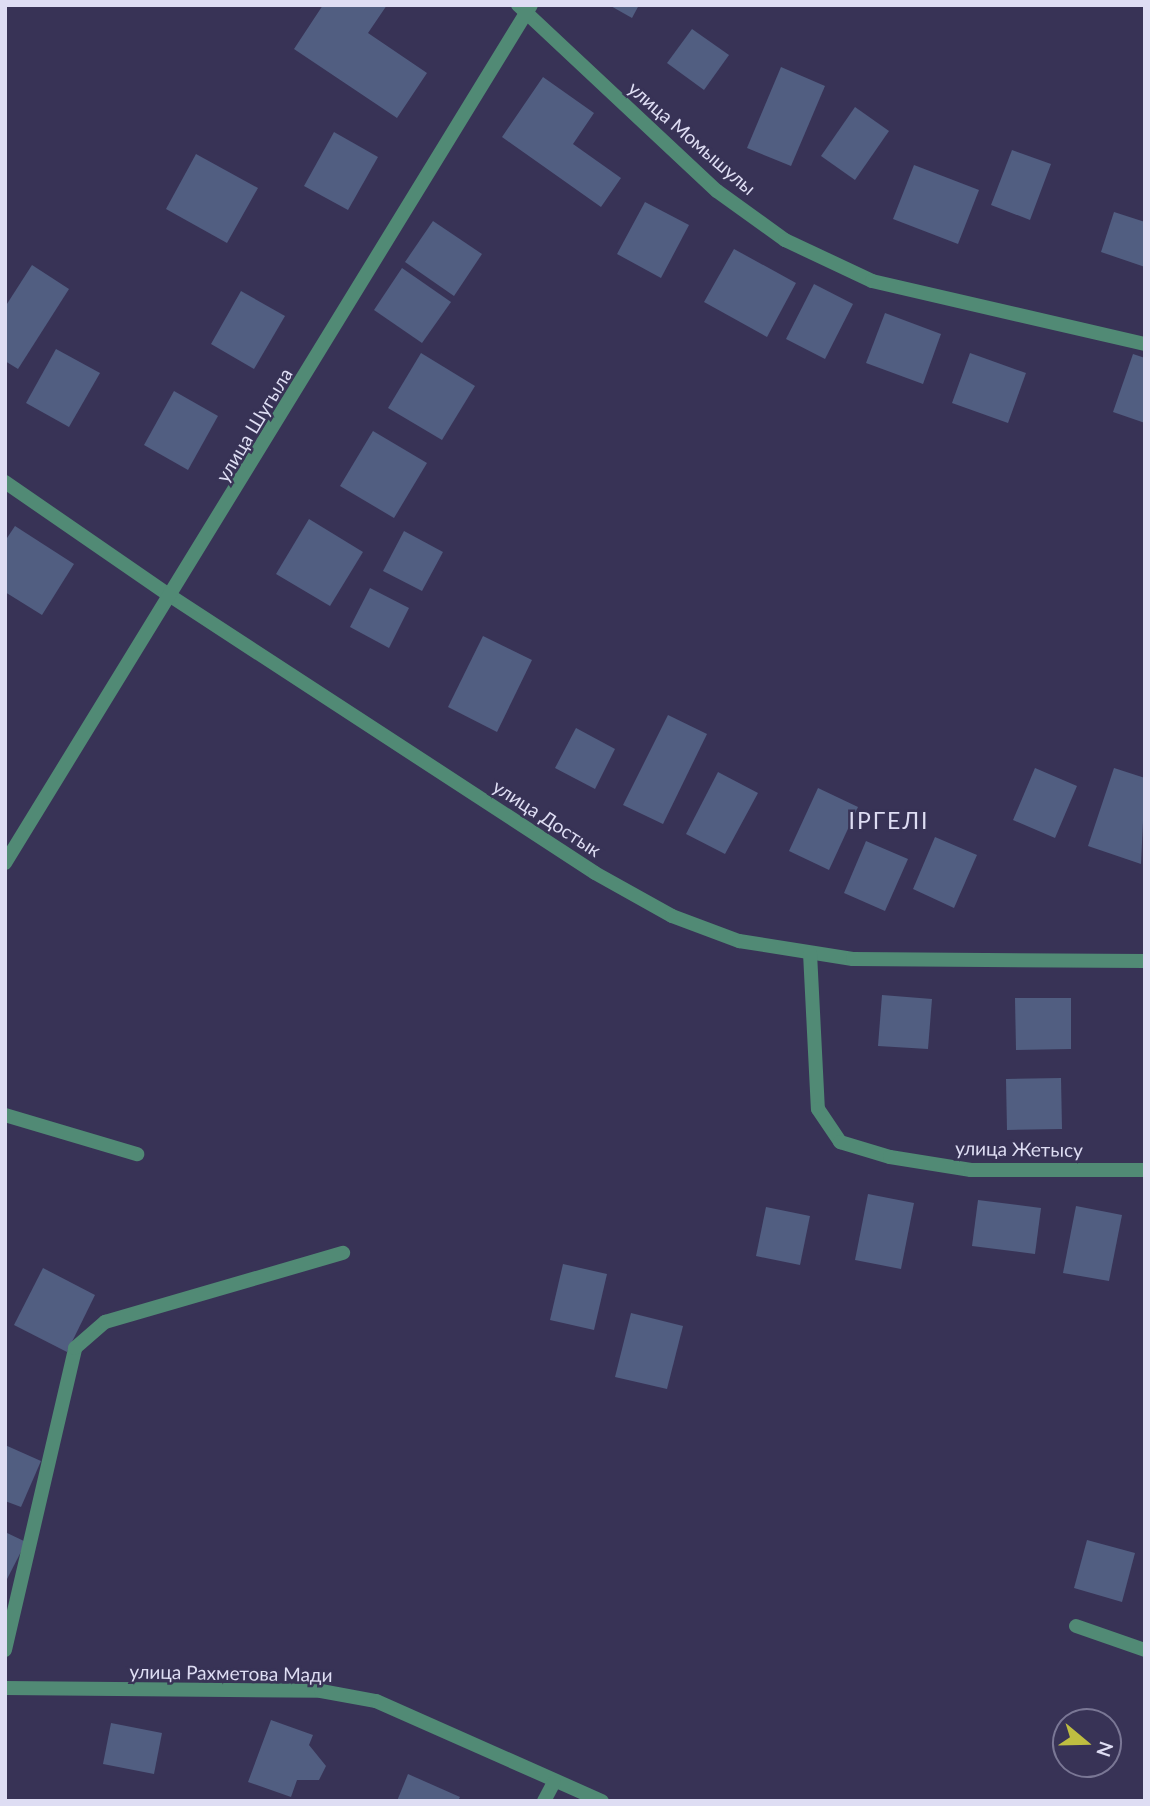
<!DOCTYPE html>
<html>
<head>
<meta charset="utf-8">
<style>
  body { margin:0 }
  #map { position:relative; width:1150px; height:1806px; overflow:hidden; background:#383356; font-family:Lato,sans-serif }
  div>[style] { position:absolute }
  .building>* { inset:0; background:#515e81 }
  .street>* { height:14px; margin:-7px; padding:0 7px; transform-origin:7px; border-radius:7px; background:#518a75 }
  span { translate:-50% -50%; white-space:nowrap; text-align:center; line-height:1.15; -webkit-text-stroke:5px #383356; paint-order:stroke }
  .street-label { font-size:19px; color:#deddf3 }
  .quarter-label { font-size:23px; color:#deddf3; letter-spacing:2px }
  .frame { position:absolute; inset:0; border:7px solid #deddf3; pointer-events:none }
  .north { position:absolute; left:1052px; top:1708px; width:70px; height:70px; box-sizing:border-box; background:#383356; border:2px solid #7a7795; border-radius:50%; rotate:109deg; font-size:19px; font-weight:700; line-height:28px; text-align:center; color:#deddf3 }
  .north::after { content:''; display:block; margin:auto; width:24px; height:32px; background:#bfbe41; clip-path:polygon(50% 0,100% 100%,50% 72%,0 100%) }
</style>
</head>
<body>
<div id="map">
  <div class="building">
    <div style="clip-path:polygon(323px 5px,387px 5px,368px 33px,427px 73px,397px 118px,294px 49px)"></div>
    <div style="clip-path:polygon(609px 5px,639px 5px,632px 18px)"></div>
    <div style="clip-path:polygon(692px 29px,729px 55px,704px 90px,667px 63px)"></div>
    <div style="clip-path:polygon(781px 67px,825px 86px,791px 166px,747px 148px)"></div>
    <div style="clip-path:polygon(543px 77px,594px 113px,573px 144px,621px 178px,601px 207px,502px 137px)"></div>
    <div style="clip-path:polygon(855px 107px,889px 131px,855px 180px,821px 156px)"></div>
    <div style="clip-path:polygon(334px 132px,378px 157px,348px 210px,304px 186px)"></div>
    <div style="clip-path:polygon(1012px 150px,1051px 164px,1030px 220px,991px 205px)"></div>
    <div style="clip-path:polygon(196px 154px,258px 188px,227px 243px,166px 209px)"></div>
    <div style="clip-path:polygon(914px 165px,979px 190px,958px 244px,893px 219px)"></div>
    <div style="clip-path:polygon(645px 202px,689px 225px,661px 278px,617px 254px)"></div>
    <div style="clip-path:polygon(1114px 212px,1145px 222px,1145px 267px,1101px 252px)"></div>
    <div style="clip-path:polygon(433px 221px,482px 254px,454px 296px,405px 262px)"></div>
    <div style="clip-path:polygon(734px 249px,796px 283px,767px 337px,704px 302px)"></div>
    <div style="clip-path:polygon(32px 265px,69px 289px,18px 369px,5px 361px,5px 307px)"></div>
    <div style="clip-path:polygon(402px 268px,451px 302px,422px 343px,374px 310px)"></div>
    <div style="clip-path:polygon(814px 284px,853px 304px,825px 359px,786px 339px)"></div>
    <div style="clip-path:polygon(241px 291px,285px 316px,254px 369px,211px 344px)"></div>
    <div style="clip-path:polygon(885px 313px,941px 334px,923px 384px,866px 363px)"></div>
    <div style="clip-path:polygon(56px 349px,100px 373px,69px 427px,26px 403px)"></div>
    <div style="clip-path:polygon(421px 353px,475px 386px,442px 440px,388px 408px)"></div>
    <div style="clip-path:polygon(970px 353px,1026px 373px,1008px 423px,952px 403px)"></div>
    <div style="clip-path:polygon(1133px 354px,1145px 358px,1145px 423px,1113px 412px)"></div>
    <div style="clip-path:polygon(174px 391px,218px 416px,188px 470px,144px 445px)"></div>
    <div style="clip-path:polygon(373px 431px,427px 463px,394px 518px,340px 486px)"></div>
    <div style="clip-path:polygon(309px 519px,363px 552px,330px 606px,276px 574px)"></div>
    <div style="clip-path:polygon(15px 526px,74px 564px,42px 615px,5px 592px,5px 541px)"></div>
    <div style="clip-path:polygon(404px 531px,443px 552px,422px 591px,383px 571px)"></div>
    <div style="clip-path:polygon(370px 588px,409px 608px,389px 648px,350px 627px)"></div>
    <div style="clip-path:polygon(483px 636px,532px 660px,497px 732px,448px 707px)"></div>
    <div style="clip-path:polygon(668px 715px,707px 734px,663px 824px,623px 805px)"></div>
    <div style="clip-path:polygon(576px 728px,615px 749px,595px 789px,555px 768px)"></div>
    <div style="clip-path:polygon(1035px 768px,1077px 786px,1055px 838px,1013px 820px)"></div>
    <div style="clip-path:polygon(1114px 768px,1145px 778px,1141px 864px,1088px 846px)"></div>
    <div style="clip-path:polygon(718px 772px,758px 793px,725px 854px,686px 834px)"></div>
    <div style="clip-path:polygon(818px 788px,858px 807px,829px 870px,789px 851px)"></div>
    <div style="clip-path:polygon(935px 837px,977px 855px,954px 908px,913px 889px)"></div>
    <div style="clip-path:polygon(866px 841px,908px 859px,885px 911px,844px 893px)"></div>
    <div style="clip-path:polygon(882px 995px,932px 999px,928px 1049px,878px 1046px)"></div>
    <div style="clip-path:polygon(1015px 998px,1071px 998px,1071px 1049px,1016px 1050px)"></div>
    <div style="clip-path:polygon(1061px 1078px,1062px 1129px,1007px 1130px,1006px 1079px)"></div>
    <div style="clip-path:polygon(868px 1194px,914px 1203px,901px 1269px,855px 1260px)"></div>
    <div style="clip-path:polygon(978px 1200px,1041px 1208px,1035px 1254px,972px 1246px)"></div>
    <div style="clip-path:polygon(1076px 1206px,1122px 1215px,1109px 1281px,1063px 1273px)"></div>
    <div style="clip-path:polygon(766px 1207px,810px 1216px,800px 1265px,756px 1256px)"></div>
    <div style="clip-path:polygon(563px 1264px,607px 1274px,594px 1330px,550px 1320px)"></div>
    <div style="clip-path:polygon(43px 1268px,95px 1295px,67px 1352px,14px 1325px)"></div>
    <div style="clip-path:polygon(631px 1313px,683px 1326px,667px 1389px,615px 1377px)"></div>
    <div style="clip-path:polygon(5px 1445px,41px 1461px,21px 1507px,5px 1501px)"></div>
    <div style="clip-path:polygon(5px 1532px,26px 1542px,5px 1583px)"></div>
    <div style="clip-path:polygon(1087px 1540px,1135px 1553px,1122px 1602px,1074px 1588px)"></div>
    <div style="clip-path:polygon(271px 1720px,313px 1735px,309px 1745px,326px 1766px,319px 1780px,297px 1780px,291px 1797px,248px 1782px)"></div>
    <div style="clip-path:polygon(111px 1723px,162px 1733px,154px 1774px,103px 1764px)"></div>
    <div style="clip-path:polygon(408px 1774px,460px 1797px,458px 1801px,397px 1801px)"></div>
  </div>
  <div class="street">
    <div style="left:518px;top:5px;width:272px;rotate:43.1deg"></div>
    <div style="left:717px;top:191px;width:84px;rotate:35.8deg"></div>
    <div style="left:785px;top:240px;width:96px;rotate:25.2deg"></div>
    <div style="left:872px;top:281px;width:280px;rotate:13deg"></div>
    <div style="left:5px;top:482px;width:203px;rotate:34.6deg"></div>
    <div style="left:172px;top:597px;width:505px;rotate:33.12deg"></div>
    <div style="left:595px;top:873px;width:88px;rotate:29.2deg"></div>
    <div style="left:672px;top:916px;width:72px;rotate:20.5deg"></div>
    <div style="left:739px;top:941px;width:115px;rotate:9deg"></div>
    <div style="left:853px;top:959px;width:292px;rotate:0.4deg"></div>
    <div style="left:5px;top:863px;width:1006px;rotate:-58.49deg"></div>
    <div style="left:810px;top:953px;width:156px;rotate:87.1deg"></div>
    <div style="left:818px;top:1109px;width:40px;rotate:56deg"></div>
    <div style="left:840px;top:1142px;width:52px;rotate:16.7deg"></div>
    <div style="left:890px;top:1157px;width:82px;rotate:9.1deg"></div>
    <div style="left:971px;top:1170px;width:174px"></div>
    <div style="left:5px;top:1115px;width:138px;rotate:16.5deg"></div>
    <div style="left:1076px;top:1626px;width:73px;rotate:19.2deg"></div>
    <div style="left:5px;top:1650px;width:310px;rotate:-76.9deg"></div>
    <div style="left:75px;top:1348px;width:40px;rotate:-41deg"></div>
    <div style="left:105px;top:1322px;width:248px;rotate:-16.2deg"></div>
    <div style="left:5px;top:1688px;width:316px;rotate:0.5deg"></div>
    <div style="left:321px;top:1691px;width:56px;rotate:10.3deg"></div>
    <div style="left:376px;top:1701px;width:247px;rotate:23.9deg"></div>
    <div style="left:544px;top:1801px;width:21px;rotate:-62deg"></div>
  </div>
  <div class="street-label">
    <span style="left:692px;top:138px;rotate:41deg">улица Момышулы</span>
    <span style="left:254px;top:425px;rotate:-59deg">улица Шугыла</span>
    <span style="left:547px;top:818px;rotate:33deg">улица Достык</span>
    <span style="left:1019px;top:1149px;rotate:1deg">улица Жетысу</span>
    <span style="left:231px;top:1673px;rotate:1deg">улица Рахметова Мади</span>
  </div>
  <div class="quarter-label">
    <span style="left:889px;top:820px">ІРГЕЛІ</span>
  </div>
  <div class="frame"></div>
  <div class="north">N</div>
</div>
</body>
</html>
